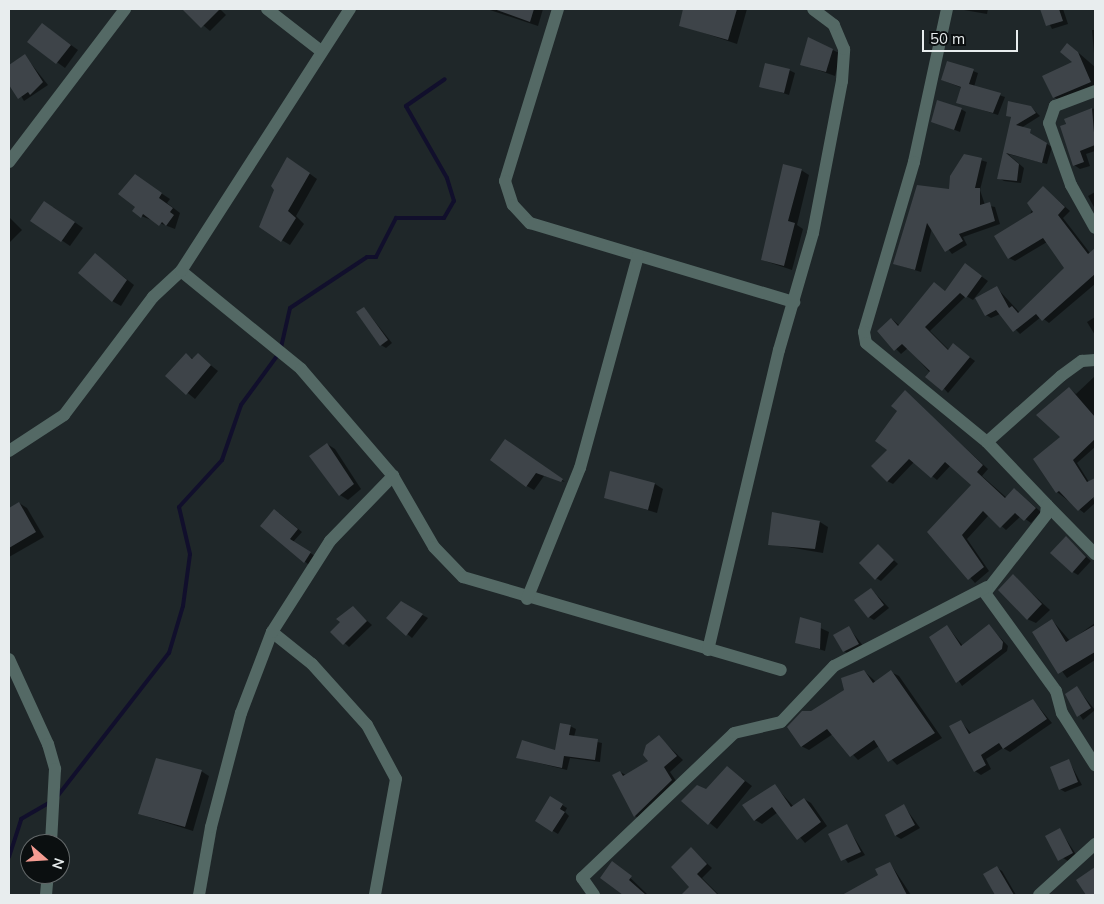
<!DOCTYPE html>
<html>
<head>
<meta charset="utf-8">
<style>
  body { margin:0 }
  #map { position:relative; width:1104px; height:904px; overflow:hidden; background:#1f2729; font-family:Mulish,sans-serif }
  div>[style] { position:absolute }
  .shadow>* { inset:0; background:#0007 }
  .stream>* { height:4px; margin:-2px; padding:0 2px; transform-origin:2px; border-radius:2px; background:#110f2c }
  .building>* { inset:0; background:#3e4449 }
  .minor>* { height:12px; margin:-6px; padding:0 6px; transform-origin:6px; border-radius:6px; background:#546965 }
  span { translate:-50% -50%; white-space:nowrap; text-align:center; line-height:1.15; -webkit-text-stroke:4px #0b0f10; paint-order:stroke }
  .frame { position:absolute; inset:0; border:10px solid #e8edee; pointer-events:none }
  .north { position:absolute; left:20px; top:834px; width:50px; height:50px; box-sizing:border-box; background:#0b0f10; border:1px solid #636869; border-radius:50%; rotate:109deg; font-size:14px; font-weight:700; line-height:20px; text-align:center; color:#e8edee }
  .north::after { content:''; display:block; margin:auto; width:18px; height:22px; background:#f59c92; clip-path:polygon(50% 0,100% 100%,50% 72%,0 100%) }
  .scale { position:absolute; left:922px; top:30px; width:96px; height:22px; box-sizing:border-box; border:2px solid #e8edee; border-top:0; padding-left:6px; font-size:15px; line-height:18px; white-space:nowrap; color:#e8edee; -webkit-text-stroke:4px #0b0f10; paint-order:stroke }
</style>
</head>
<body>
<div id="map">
  <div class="shadow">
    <div style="clip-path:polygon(184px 9px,220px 9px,226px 15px,210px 31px)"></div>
    <div style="clip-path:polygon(487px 9px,543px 9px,538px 26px)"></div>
    <div style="clip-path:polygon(684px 9px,747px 9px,737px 44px,680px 25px)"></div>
    <div style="clip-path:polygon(958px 9px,988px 9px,987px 14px)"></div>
    <div style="clip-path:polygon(1042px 9px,1063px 9px,1068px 24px,1052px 29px)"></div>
    <div style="clip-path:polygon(42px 24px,78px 50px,65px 68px,29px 42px)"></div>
    <div style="clip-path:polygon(1092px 30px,1095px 30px,1095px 65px)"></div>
    <div style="clip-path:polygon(1073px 48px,1095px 67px,1095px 89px,1060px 101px,1054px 97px,1075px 62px)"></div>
    <div style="clip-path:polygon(833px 50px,841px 54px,835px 76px,801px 64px)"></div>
    <div style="clip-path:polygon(25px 56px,48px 85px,24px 101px,9px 76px,9px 67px)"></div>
    <div style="clip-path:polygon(789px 70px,795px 73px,789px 95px,761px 86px)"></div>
    <div style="clip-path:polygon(973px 71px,978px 73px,974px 87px,1005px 97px,998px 115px,957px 102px,962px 88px,942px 80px)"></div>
    <div style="clip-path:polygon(1031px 107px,1040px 116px,1021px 128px,1052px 147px,1047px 164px,1008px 154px,1024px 168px,1021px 183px,1004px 181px,999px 178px,1012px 118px,1008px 115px)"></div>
    <div style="clip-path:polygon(1095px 108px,1095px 151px,1086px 154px,1090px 166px,1080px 169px,1074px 165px,1065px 120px)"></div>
    <div style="clip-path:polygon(961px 109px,966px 112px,960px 132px,932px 121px)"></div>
    <div style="clip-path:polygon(964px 155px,987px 162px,980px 190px,985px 205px,995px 207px,1000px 224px,963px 237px,967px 245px,952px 254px,932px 228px,921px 272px,895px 264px,951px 190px)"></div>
    <div style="clip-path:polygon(295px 163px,317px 179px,296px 216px,304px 224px,290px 245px,260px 227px)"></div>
    <div style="clip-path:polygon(801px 170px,809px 175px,797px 225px,803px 229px,792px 270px,762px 260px)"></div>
    <div style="clip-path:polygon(135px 176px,170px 199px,167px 203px,180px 213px,175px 229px,141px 216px,137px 206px,119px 194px)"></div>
    <div style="clip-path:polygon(1043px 187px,1070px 211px,1063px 218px,1090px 253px,1095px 249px,1095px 284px,1049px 323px,1041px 317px,1020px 334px,1000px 314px,991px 318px,986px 315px,997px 288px,1020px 313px,1066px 268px,1047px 242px,1015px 261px,1009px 258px)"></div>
    <div style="clip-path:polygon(1095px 192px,1095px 209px,1088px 196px)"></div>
    <div style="clip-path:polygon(53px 207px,83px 228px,70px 246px,32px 220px)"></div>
    <div style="clip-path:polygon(9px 217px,22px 230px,9px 243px)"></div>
    <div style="clip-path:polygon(96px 255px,134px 285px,121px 306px,112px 301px)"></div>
    <div style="clip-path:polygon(971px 269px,988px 281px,973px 300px,966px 296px,930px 331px,949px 350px,953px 345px,975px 361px,948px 393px,908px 348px,901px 354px,878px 331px,892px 319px,900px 326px,934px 283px,946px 292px)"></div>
    <div style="clip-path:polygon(364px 308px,392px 343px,386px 348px,381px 345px)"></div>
    <div style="clip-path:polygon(1095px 317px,1095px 335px,1087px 322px)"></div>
    <div style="clip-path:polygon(186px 355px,194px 359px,198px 355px,218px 371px,195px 399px,167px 376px)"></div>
    <div style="clip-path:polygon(1095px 376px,1095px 447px,1077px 463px,1089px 482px,1095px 480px,1092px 496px,1095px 503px,1084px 513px,1057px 492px,1069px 388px,1076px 394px)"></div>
    <div style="clip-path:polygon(905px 392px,988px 469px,982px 476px,1007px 498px,1015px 489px,1041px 512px,1031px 523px,1021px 516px,1006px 530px,989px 515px,967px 539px,989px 571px,975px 583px,929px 532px,973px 485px,951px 465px,937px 480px,914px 462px,893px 484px,887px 481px,888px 449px)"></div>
    <div style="clip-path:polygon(327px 444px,335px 449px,361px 489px,348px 500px,340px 495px)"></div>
    <div style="clip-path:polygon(512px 445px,565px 482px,544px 476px,534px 490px,527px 486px)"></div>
    <div style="clip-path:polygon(655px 484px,663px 489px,657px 513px,605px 497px)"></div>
    <div style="clip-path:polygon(19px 503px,27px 508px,44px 537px,9px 557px,9px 509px)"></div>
    <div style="clip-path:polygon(279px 513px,302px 532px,293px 542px,315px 556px,309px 565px,262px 526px)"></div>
    <div style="clip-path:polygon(820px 522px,828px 527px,823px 553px,770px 544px)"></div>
    <div style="clip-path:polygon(1066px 537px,1091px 561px,1078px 575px,1073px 572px)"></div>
    <div style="clip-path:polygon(878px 545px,898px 564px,881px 581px,876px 578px)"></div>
    <div style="clip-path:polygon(1013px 576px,1050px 610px,1036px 623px,1027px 619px)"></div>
    <div style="clip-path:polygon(871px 589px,889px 608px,874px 620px,869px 617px)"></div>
    <div style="clip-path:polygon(401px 603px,428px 618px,412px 638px,388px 618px)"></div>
    <div style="clip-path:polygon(353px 608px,372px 625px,349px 647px,332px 632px)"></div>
    <div style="clip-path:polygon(801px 619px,829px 632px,825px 651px,796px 642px)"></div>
    <div style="clip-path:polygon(1052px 620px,1070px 641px,1095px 623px,1095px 660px,1067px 678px,1033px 632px)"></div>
    <div style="clip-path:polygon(947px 626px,963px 646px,989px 626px,1008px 646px,1007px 651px,962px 686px,931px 637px)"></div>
    <div style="clip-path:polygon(849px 628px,864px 647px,849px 654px,844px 651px)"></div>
    <div style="clip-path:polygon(864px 671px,876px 682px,891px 672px,899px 676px,942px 738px,897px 765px,879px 746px,858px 760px,833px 734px,809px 750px,801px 746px,812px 712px,845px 690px,842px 678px)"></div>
    <div style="clip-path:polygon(1077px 688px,1095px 710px,1083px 720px,1067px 695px)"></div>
    <div style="clip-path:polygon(1033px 700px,1052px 723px,1010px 752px,1003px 748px,986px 759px,991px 769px,981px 775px,975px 771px,961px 722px,972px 734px)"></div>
    <div style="clip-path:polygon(570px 726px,576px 729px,574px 737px,602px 743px,600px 762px,570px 758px,567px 770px,518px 758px,556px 752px)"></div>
    <div style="clip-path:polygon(659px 737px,683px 760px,670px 772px,679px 785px,642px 820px,635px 816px,614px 776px,620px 772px,626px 775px,650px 761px)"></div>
    <div style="clip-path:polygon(1069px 761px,1082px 785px,1065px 792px,1060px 789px)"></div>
    <div style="clip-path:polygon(727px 767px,752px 786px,717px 829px,683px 801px,707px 791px)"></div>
    <div style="clip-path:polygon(201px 771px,209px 776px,193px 831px,139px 814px)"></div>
    <div style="clip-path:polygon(775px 786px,794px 807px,804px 799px,811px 803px,827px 826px,805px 843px,778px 812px,762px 824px,755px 820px,744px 806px)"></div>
    <div style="clip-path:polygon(551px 798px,567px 808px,565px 812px,569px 816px,558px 834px,536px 821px)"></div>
    <div style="clip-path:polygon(904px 806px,920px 828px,901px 839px,896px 836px)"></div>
    <div style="clip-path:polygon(847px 826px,865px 855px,848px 863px,829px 835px)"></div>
    <div style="clip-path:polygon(1060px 830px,1077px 856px,1068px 861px,1063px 858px)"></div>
    <div style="clip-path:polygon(692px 849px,712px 868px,702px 878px,719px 895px,682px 895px,691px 887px)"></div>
    <div style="clip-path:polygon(890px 863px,911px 895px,855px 895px,853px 891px,880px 876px)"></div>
    <div style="clip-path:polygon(618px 866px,648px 895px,623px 895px)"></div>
    <div style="clip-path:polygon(997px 868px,1002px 871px,1016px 895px,996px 895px,984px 875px)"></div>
  </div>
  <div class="stream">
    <div style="left:56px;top:798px;width:184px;rotate:-52.1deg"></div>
    <div style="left:169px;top:653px;width:49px;rotate:-73.4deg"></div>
    <div style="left:183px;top:606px;width:52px;rotate:-82.3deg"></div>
    <div style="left:190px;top:554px;width:48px;rotate:-103.2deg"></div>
    <div style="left:179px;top:507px;width:64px;rotate:-47.5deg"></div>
    <div style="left:222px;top:460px;width:58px;rotate:-70.9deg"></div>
    <div style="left:241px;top:405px;width:66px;rotate:-53.7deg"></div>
    <div style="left:280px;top:352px;width:45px;rotate:-77.2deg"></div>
    <div style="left:290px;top:308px;width:92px;rotate:-33.5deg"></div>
    <div style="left:367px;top:257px;width:9px"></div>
    <div style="left:376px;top:257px;width:44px;rotate:-62.9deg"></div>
    <div style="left:396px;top:218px;width:48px"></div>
    <div style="left:444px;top:218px;width:20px;rotate:-60deg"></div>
    <div style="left:454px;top:201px;width:24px;rotate:-107deg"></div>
    <div style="left:447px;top:178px;width:83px;rotate:-119.7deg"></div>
    <div style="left:406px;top:106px;width:47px;rotate:-34.7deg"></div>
    <div style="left:9px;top:857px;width:40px;rotate:-72deg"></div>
    <div style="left:21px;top:819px;width:34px;rotate:-30deg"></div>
  </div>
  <div class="building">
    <div style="clip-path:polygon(182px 9px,220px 9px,201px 28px)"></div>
    <div style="clip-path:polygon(494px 9px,534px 9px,530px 22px)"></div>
    <div style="clip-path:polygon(683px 9px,737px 9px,728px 40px,679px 26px)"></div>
    <div style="clip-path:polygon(1040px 9px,1059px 9px,1063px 21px,1046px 26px)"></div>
    <div style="clip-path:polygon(42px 23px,71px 45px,56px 64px,27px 42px)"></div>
    <div style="clip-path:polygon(808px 37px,833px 49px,826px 72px,800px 65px)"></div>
    <div style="clip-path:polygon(1067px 43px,1078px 52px,1091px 82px,1053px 98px,1042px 76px,1072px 62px,1060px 52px)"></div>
    <div style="clip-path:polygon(25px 54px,43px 82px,30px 95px,28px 92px,18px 99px,9px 85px,9px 65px)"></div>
    <div style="clip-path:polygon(947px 61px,974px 69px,969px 84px,1001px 93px,993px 113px,956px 103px,961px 87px,941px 80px)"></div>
    <div style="clip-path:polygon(765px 63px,790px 69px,784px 93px,759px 87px)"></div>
    <div style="clip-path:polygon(937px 100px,962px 108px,954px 130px,931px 122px)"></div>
    <div style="clip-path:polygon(1008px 101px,1031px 106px,1036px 113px,1016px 125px,1031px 129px,1030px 133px,1047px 143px,1042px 163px,1006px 153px,1019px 164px,1017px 181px,997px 179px,1011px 117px,1006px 116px)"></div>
    <div style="clip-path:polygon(1092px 108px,1095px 145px,1080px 151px,1084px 162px,1073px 166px,1060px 126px,1066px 124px,1064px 119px)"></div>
    <div style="clip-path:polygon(964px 154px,982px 158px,975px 188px,980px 188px,980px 205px,990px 202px,995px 221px,959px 234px,963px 241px,945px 252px,927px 223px,915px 270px,893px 264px,917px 185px,949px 189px,950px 176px)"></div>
    <div style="clip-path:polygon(287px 157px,310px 173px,288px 211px,296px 218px,281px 242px,259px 227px,274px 190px,271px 186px)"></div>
    <div style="clip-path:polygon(783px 164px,802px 169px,788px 221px,795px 223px,784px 266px,761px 260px)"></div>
    <div style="clip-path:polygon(135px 174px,162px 193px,159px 198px,173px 208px,170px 212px,174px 215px,166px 226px,162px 222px,159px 226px,143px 214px,141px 218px,132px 211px,135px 207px,118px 194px)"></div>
    <div style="clip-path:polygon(1043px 186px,1065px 207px,1058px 215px,1088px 254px,1095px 248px,1095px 274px,1042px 321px,1036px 314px,1013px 332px,996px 310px,985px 316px,975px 298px,997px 286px,1009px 308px,1012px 306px,1018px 313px,1064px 268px,1043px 238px,1008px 259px,994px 236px,1033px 212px,1027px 203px)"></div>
    <div style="clip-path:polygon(44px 201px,75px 222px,61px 242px,30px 221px)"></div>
    <div style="clip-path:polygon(95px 253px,127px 280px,112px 302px,78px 273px)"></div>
    <div style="clip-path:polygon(965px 263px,982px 276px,966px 298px,960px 293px,925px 327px,948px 350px,953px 343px,970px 357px,942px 391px,925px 377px,930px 371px,902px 344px,894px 351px,877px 331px,891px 318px,898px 326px,934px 282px,945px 291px)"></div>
    <div style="clip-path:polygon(364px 307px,388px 340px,380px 346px,356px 312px)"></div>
    <div style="clip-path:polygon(186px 353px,192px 359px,198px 353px,211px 365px,186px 395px,165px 376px)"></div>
    <div style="clip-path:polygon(1069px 387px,1095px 417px,1095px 439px,1073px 460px,1087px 482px,1095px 478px,1095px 496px,1078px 511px,1059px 491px,1056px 493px,1033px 459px,1060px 437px,1036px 415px)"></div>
    <div style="clip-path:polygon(905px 390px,983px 465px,977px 472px,1005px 498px,1014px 488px,1036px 508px,1024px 521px,1015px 513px,1000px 528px,983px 511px,962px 535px,984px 567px,968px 580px,927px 532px,971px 485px,945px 462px,931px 478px,909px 459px,887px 482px,871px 466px,887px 450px,875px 441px,897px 411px,891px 406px)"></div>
    <div style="clip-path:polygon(505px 439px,563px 479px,561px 482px,536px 473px,526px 487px,490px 460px)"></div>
    <div style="clip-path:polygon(327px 443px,354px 484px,339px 496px,309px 456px)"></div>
    <div style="clip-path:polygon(610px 471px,655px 483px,648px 510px,604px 498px)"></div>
    <div style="clip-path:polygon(19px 502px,36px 532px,9px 548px,9px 508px)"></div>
    <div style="clip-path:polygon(274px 509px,298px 529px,290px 539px,311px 552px,304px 563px,260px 526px)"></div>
    <div style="clip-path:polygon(772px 512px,820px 521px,815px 549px,768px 545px)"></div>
    <div style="clip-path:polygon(1066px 536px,1086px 557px,1072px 573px,1050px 553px)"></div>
    <div style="clip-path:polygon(878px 544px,894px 560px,875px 580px,859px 563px)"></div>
    <div style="clip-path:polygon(1013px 574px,1042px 604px,1027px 620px,998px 590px)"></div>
    <div style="clip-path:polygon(871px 588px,884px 605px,868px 618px,854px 600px)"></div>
    <div style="clip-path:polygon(401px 601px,423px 614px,406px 636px,386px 618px)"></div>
    <div style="clip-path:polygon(353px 606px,367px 621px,343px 645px,330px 632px,340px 622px,336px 619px)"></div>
    <div style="clip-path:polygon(800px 617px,821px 623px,820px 649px,795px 643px)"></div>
    <div style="clip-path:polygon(1052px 619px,1066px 642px,1095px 625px,1095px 652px,1058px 674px,1032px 632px)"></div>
    <div style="clip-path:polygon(989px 624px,1003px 642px,1002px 649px,956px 683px,929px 637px,947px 625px,961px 646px)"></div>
    <div style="clip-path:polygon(849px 626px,859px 644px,843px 652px,833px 635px)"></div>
    <div style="clip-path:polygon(864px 670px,873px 683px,891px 670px,935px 733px,888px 762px,874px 740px,850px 757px,827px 729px,801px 747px,787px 727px,802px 711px,811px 711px,844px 690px,841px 678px)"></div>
    <div style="clip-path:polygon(1077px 686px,1091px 708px,1077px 717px,1065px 694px)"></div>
    <div style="clip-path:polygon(1033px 699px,1047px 719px,1003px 749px,999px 743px,981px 755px,986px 765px,974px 772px,949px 726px,961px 720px,969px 734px)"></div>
    <div style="clip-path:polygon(560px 723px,571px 725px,569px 735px,598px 739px,595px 760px,564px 756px,562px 768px,516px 758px,522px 740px,555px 750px)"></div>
    <div style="clip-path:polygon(659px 735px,677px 756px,664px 767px,672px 780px,634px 817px,612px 775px,620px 771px,623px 776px,648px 761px,643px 755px,646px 745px)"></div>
    <div style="clip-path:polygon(156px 758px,202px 770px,185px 827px,138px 814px)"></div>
    <div style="clip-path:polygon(1069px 759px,1078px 782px,1059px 790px,1050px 767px)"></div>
    <div style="clip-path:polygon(727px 766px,745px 781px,708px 825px,681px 801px,697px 785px,706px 789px)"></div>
    <div style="clip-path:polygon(775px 784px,791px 807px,804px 798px,821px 822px,797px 840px,772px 807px,754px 821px,742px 805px)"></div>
    <div style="clip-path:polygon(550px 796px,563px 804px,560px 809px,565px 812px,552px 832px,535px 821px)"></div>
    <div style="clip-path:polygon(904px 804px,915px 825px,895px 836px,885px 815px)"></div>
    <div style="clip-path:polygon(847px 824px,861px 852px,841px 861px,828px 834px)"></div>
    <div style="clip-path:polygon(1060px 828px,1073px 853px,1058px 861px,1045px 836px)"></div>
    <div style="clip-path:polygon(691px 847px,707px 864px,697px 874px,718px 895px,681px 895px,689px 887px,671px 867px)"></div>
    <div style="clip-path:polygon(612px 861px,632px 876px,629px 880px,646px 895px,623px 895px,600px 878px)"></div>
    <div style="clip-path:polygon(890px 862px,907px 895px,842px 895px,878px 875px,875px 869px)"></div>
    <div style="clip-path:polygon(997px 866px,1014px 895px,995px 895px,983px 874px)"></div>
    <div style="clip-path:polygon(1095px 867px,1095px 895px,1086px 895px,1076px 880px)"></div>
  </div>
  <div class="minor">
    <div style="left:267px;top:9px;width:68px;rotate:37.9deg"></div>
    <div style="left:558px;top:9px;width:180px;rotate:107.1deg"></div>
    <div style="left:505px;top:181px;width:25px;rotate:72deg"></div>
    <div style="left:513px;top:205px;width:25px;rotate:47deg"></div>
    <div style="left:530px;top:223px;width:276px;rotate:16.7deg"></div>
    <div style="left:947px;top:9px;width:157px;rotate:102.2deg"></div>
    <div style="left:914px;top:162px;width:177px;rotate:106.4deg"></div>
    <div style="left:864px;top:332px;width:11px;rotate:80deg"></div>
    <div style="left:866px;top:343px;width:156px;rotate:39.3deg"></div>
    <div style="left:987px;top:442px;width:87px;rotate:46.4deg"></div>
    <div style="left:1047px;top:505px;width:10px;rotate:96deg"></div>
    <div style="left:1046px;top:515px;width:99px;rotate:128deg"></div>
    <div style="left:985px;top:593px;width:121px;rotate:54.1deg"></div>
    <div style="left:1056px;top:691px;width:23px;rotate:75deg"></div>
    <div style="left:1062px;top:713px;width:62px;rotate:57.6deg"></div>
    <div style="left:1095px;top:91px;width:43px;rotate:159.4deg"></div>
    <div style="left:1055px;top:106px;width:18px;rotate:109deg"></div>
    <div style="left:1049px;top:123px;width:66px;rotate:70.5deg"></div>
    <div style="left:1071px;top:185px;width:49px;rotate:60.8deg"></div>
    <div style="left:9px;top:162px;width:192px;rotate:-52.8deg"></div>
    <div style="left:181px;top:271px;width:155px;rotate:39.2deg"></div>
    <div style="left:301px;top:369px;width:141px;rotate:49.3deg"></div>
    <div style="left:393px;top:476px;width:82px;rotate:60deg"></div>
    <div style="left:434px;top:547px;width:42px;rotate:46deg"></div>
    <div style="left:463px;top:577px;width:331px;rotate:16.3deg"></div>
    <div style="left:987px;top:442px;width:99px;rotate:-41.7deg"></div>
    <div style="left:1061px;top:376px;width:26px;rotate:-36deg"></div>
    <div style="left:1082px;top:361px;width:13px;rotate:-4deg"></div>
    <div style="left:9px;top:451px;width:66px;rotate:-33.2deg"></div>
    <div style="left:64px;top:415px;width:148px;rotate:-53deg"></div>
    <div style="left:153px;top:297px;width:38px;rotate:-43deg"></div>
    <div style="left:181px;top:271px;width:312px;rotate:-57.2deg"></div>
    <div style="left:1047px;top:505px;width:69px;rotate:45.6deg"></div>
    <div style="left:527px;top:599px;width:141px;rotate:-68deg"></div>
    <div style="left:580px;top:468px;width:220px;rotate:-74.7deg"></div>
    <div style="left:272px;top:632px;width:51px;rotate:38.7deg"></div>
    <div style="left:312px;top:664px;width:82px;rotate:48deg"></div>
    <div style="left:367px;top:725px;width:61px;rotate:61.8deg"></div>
    <div style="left:396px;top:779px;width:118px;rotate:100.3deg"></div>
    <div style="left:708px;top:650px;width:308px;rotate:-76.7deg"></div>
    <div style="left:779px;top:350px;width:122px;rotate:-73.8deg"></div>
    <div style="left:813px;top:233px;width:155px;rotate:-79.2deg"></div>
    <div style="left:842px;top:81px;width:32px;rotate:-86deg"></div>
    <div style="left:844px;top:49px;width:26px;rotate:-113deg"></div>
    <div style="left:834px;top:25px;width:26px;rotate:-143deg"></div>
    <div style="left:9px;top:659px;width:94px;rotate:65.4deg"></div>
    <div style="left:48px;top:744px;width:26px;rotate:74deg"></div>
    <div style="left:55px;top:769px;width:75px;rotate:93.1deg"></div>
    <div style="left:46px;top:895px;width:21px;rotate:-85deg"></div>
    <div style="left:199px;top:895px;width:69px;rotate:-80deg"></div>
    <div style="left:211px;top:827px;width:118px;rotate:-75.3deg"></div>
    <div style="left:241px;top:713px;width:87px;rotate:-69.1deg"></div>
    <div style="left:272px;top:632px;width:108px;rotate:-57.5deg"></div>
    <div style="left:330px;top:541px;width:91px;rotate:-45.9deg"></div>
    <div style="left:594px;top:895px;width:21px;rotate:-125deg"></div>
    <div style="left:582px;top:878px;width:210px;rotate:-43.6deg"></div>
    <div style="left:734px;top:733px;width:48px;rotate:-13.2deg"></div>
    <div style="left:781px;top:722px;width:77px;rotate:-46.6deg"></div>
    <div style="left:834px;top:666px;width:172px;rotate:-27.3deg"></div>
    <div style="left:1039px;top:895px;width:76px;rotate:-42.3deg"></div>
  </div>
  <div class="frame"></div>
  <div class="north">N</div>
  <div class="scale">50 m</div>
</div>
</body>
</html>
